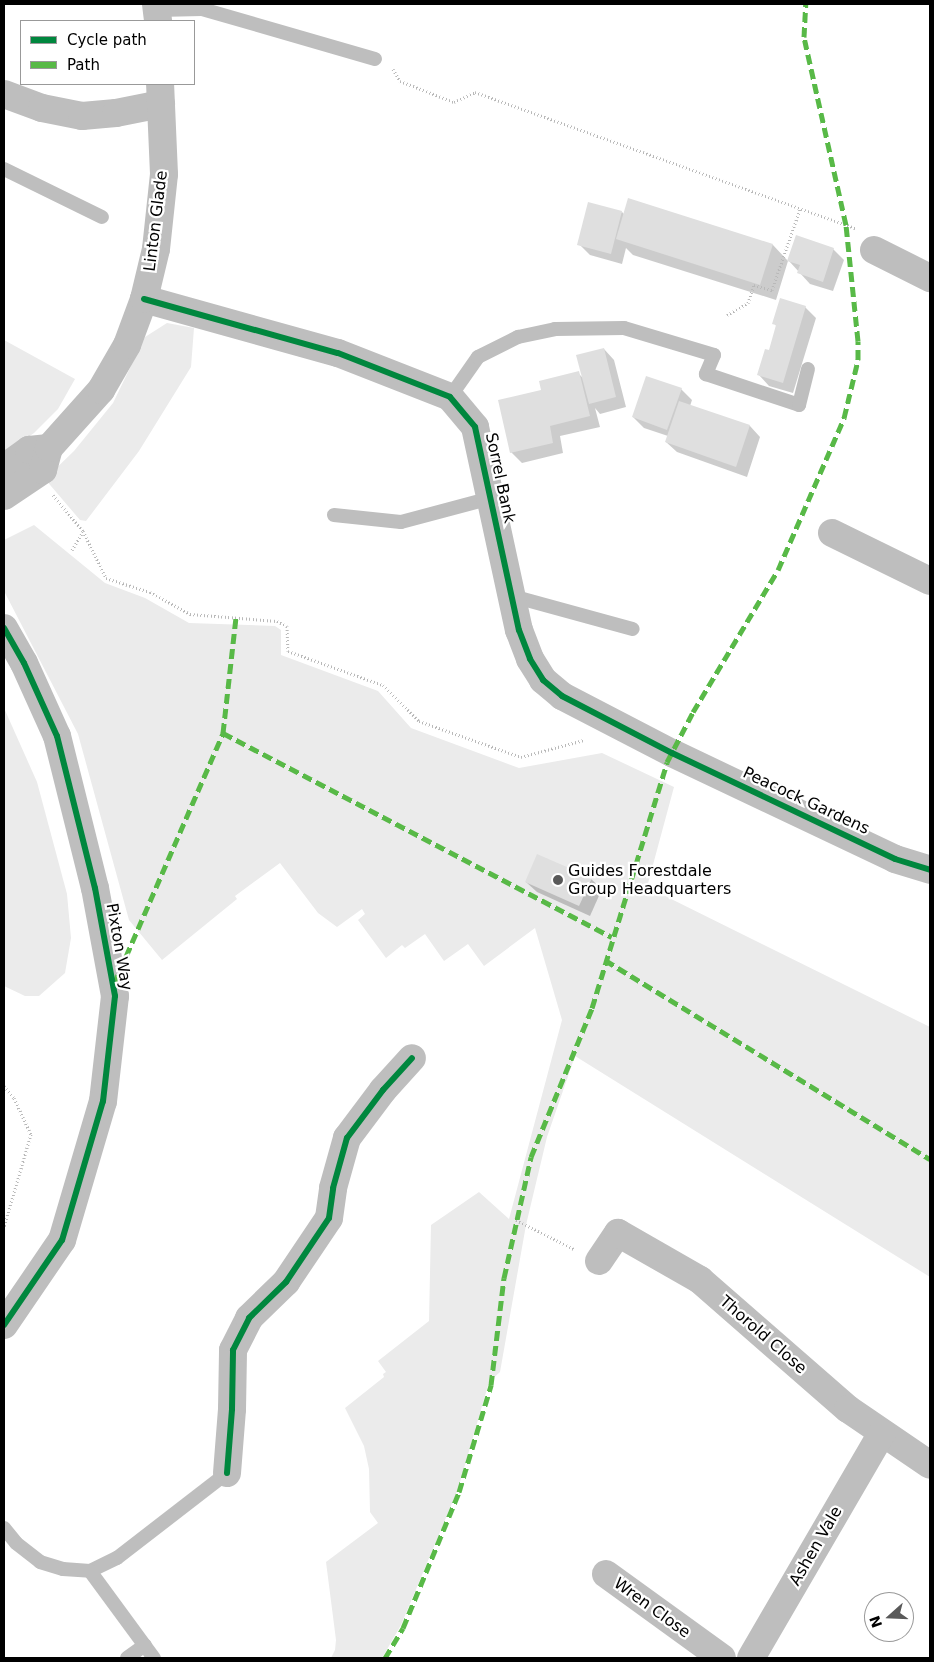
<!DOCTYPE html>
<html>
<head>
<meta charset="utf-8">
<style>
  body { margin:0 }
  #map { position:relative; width:934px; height:1662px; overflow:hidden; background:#fff; font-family:"DejaVu Sans",sans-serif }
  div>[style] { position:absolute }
  .green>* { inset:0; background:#ebebeb }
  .shadow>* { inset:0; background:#0003 }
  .building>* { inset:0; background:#dfdfdf }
  .path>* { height:3px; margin-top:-1.5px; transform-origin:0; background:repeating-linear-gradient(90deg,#b9b9b9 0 1px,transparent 0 3.5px) }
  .service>* { height:14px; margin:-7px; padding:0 7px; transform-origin:7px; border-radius:7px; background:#bebebe }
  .minor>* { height:28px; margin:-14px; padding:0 14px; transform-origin:14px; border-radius:14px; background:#bebebe }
  .quiet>* { height:5px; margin-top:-2.5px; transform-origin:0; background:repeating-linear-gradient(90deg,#58b947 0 10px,transparent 0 15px) }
  .cycleway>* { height:6px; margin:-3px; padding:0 3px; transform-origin:3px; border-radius:3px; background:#00873e }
  .dots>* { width:14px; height:14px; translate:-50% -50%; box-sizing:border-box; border:2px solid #fff; border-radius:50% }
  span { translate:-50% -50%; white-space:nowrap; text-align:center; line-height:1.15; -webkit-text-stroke:4.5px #fff; paint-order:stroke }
  .street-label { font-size:16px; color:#000 }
  .poi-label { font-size:16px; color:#000 }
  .left { translate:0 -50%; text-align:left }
  .frame { position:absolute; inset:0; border:5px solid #000; pointer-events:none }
  .legend { position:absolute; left:20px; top:20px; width:175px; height:65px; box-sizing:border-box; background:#fff; border:1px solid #999; margin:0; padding:6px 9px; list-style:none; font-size:15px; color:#000 }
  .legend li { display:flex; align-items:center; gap:10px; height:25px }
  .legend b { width:25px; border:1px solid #999 }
  .north { position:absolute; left:864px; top:1592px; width:50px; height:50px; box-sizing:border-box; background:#fff; border:1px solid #999; border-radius:50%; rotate:250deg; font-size:14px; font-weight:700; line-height:20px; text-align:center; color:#000 }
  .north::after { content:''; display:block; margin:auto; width:18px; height:22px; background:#595959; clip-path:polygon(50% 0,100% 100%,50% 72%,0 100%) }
</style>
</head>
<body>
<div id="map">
  <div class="green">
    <div style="clip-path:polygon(167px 323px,194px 328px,191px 367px,139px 451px,86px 521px,80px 520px,45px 479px,74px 451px,113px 403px,145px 337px)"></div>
    <div style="clip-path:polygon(4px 340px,75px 379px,58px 409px,34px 433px,4px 454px)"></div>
    <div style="clip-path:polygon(34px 525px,105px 583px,145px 598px,189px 623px,275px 626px,281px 630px,281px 655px,378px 691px,411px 728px,519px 768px,602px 753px,674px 787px,647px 887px,930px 1027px,930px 1277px,575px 1056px,547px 1137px,526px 1225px,500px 1372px,489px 1382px,458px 1489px,401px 1625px,382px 1658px,331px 1658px,335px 1650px,336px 1640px,326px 1562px,378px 1523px,370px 1512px,369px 1469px,364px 1446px,345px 1408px,384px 1377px,383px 1374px,386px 1372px,378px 1361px,429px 1321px,431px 1225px,479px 1192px,509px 1219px,562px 1020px,535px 928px,484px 966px,468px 944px,444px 961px,425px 934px,405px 948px,402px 945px,386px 958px,358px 920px,365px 914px,362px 909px,337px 927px,318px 913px,280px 863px,235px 896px,237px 899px,162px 960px,129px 920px,78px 734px,4px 591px,4px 540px)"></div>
    <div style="clip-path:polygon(4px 708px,37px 782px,67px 894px,71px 938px,65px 973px,39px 996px,25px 996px,4px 986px)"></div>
  </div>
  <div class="shadow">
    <div style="clip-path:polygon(622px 212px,625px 215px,773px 245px,788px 261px,776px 300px,633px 255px,626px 248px,622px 264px,590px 255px,579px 244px)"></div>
    <div style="clip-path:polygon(833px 249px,844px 260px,833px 291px,810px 284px,789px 261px)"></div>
    <div style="clip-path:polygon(805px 307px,816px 318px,793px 393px,769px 386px,759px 375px,770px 351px,777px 327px,774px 323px)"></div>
    <div style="clip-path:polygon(604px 349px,614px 360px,626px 407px,600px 414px,595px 408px,600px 427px,560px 436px,563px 453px,522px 463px,511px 452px,543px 391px,578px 373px,583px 378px)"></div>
    <div style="clip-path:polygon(681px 389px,692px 400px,690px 406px,750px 426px,760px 437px,747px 477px,677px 452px,666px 442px,668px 436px,644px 428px,633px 417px)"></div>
    <div style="clip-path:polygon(591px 879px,602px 889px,590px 916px,537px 892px,526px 882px)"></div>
  </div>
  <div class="building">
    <div style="clip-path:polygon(628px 198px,773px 244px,760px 285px,616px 239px)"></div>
    <div style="clip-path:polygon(588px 202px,622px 211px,611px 254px,577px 245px)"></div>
    <div style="clip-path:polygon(796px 235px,834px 248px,823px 282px,797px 273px,800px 265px,787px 261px)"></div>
    <div style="clip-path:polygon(780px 298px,806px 306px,783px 383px,757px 375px,765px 349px,769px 350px,776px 325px,772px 324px)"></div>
    <div style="clip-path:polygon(604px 348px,616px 397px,589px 404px,576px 355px)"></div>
    <div style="clip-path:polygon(579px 371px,590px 416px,550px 426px,553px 443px,510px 453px,498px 400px,541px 390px,539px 381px)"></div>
    <div style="clip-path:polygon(646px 376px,682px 388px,667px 430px,632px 417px)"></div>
    <div style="clip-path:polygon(679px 401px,750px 425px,736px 467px,665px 442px)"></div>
    <div style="clip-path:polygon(537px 854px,592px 878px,579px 906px,525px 882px)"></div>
  </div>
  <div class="path">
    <div style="left:393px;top:69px;width:14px;rotate:60deg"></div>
    <div style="left:400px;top:81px;width:58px;rotate:21.3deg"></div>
    <div style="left:454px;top:102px;width:23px;rotate:-25deg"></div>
    <div style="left:475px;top:92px;width:404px;rotate:19.7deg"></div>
    <div style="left:727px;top:315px;width:24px;rotate:-30deg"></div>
    <div style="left:748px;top:303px;width:19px;rotate:-72deg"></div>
    <div style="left:754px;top:285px;width:19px;rotate:16deg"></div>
    <div style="left:772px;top:290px;width:86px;rotate:-70.9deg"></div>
    <div style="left:53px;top:495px;width:47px;rotate:50.2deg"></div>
    <div style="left:83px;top:531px;width:52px;rotate:63.9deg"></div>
    <div style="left:106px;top:578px;width:46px;rotate:17.7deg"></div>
    <div style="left:150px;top:592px;width:46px;rotate:28.8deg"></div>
    <div style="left:190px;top:614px;width:87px;rotate:4.6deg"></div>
    <div style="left:277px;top:621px;width:11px;rotate:27deg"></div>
    <div style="left:287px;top:626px;width:25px;rotate:88deg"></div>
    <div style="left:288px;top:651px;width:101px;rotate:19.7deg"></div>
    <div style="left:383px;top:685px;width:51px;rotate:45deg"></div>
    <div style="left:419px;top:721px;width:108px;rotate:19.4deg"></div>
    <div style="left:521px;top:757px;width:65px;rotate:-15.1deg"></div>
    <div style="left:72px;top:550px;width:21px;rotate:-59deg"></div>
    <div style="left:4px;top:1086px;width:16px;rotate:50deg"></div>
    <div style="left:14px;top:1098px;width:40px;rotate:65deg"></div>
    <div style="left:31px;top:1134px;width:97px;rotate:106.2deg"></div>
    <div style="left:516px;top:1220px;width:65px;rotate:26.6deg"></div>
  </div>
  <div class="service">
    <div style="left:157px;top:10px;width:45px;rotate:-1.3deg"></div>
    <div style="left:202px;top:9px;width:180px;rotate:16.1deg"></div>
    <div style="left:4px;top:169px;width:109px;rotate:26.1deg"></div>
    <div style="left:450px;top:397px;width:49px;rotate:-55deg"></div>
    <div style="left:478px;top:357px;width:45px;rotate:-26.6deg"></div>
    <div style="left:518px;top:337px;width:38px;rotate:-12deg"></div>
    <div style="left:555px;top:329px;width:69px;rotate:-0.8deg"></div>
    <div style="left:624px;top:328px;width:94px;rotate:16.7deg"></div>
    <div style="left:714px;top:355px;width:21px;rotate:113deg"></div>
    <div style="left:706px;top:374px;width:98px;rotate:18.4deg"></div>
    <div style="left:799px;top:405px;width:37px;rotate:-76deg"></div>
    <div style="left:334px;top:515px;width:67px;rotate:6deg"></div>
    <div style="left:401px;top:522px;width:93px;rotate:-14.9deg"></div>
    <div style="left:512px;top:596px;width:125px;rotate:15.3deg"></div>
    <div style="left:4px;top:1528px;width:19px;rotate:51deg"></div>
    <div style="left:16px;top:1543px;width:31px;rotate:38deg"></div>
    <div style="left:40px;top:1562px;width:24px;rotate:17deg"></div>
    <div style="left:63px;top:1569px;width:27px;rotate:4deg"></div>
    <div style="left:90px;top:1571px;width:30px;rotate:-26deg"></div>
    <div style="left:117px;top:1558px;width:139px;rotate:-37.7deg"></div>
    <div style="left:90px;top:1571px;width:108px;rotate:53.7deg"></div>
    <div style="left:127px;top:1658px;width:22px;rotate:-36deg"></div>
  </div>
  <div class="minor">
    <div style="left:156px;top:4px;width:17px;rotate:83deg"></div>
    <div style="left:4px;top:94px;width:40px;rotate:20.2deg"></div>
    <div style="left:42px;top:108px;width:41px;rotate:11.3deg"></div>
    <div style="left:82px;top:116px;width:34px;rotate:-5deg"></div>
    <div style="left:116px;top:113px;width:46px;rotate:-11.3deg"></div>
    <div style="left:874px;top:250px;width:63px;rotate:26.6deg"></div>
    <div style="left:144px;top:299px;width:201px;rotate:15.6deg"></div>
    <div style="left:338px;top:353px;width:120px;rotate:21.4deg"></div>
    <div style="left:450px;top:397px;width:39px;rotate:50deg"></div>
    <div style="left:475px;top:427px;width:208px;rotate:77.8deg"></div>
    <div style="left:519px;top:630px;width:31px;rotate:69deg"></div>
    <div style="left:530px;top:659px;width:25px;rotate:58deg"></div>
    <div style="left:543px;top:680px;width:25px;rotate:40deg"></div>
    <div style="left:562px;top:696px;width:124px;rotate:27.4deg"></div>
    <div style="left:672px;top:753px;width:247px;rotate:25.4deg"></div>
    <div style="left:895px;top:859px;width:37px;rotate:17deg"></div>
    <div style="left:4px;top:468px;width:31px;rotate:-36deg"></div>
    <div style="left:29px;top:450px;width:20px;rotate:-6deg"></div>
    <div style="left:4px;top:496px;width:47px;rotate:-33.7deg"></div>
    <div style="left:43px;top:470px;width:23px;rotate:-75deg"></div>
    <div style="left:49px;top:448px;width:78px;rotate:-48.1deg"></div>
    <div style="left:101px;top:390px;width:52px;rotate:-60deg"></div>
    <div style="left:127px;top:345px;width:49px;rotate:-69.7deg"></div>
    <div style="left:144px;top:299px;width:51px;rotate:-76.5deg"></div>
    <div style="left:156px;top:249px;width:75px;rotate:-83.9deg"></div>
    <div style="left:164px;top:174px;width:90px;rotate:-92.5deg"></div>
    <div style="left:832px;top:533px;width:109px;rotate:26.1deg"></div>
    <div style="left:4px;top:628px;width:40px;rotate:60.3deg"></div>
    <div style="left:24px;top:663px;width:80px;rotate:65.7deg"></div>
    <div style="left:57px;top:736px;width:157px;rotate:76deg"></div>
    <div style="left:95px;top:888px;width:110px;rotate:79.5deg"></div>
    <div style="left:115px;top:996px;width:106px;rotate:96.5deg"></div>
    <div style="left:103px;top:1101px;width:145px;rotate:106.4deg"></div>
    <div style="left:62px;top:1240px;width:103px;rotate:124.3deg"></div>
    <div style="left:599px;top:1261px;width:34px;rotate:-56deg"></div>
    <div style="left:618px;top:1233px;width:95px;rotate:29.8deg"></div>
    <div style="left:700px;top:1280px;width:196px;rotate:41.1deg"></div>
    <div style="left:848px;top:1409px;width:99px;rotate:34.3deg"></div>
    <div style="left:227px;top:1473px;width:64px;rotate:-85.5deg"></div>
    <div style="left:232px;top:1409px;width:59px;rotate:-89deg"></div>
    <div style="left:233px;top:1350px;width:36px;rotate:-63deg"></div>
    <div style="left:249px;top:1318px;width:52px;rotate:-44.2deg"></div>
    <div style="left:286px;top:1282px;width:77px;rotate:-56.1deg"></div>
    <div style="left:329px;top:1218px;width:30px;rotate:-82deg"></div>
    <div style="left:333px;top:1188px;width:52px;rotate:-74.4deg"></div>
    <div style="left:347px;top:1138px;width:60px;rotate:-53.1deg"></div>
    <div style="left:383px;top:1090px;width:43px;rotate:-47.8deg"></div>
    <div style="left:606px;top:1574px;width:143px;rotate:35.9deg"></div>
    <div style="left:751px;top:1658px;width:260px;rotate:-59.8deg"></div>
  </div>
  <div class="quiet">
    <div style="left:223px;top:733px;width:439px;rotate:27.7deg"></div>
    <div style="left:605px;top:960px;width:381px;rotate:31.5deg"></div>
    <div style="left:114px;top:984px;width:274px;rotate:-66.5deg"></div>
    <div style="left:223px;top:733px;width:116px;rotate:-83.6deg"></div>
    <div style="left:385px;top:1658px;width:35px;rotate:-59deg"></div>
    <div style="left:403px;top:1628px;width:147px;rotate:-67.6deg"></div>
    <div style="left:459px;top:1492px;width:112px;rotate:-73.3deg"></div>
    <div style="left:491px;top:1385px;width:108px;rotate:-83.1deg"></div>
    <div style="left:504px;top:1278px;width:124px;rotate:-77.4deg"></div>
    <div style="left:531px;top:1157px;width:161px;rotate:-67.7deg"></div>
    <div style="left:592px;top:1008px;width:257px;rotate:-73deg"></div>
    <div style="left:667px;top:762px;width:56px;rotate:-62.5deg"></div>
    <div style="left:693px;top:712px;width:165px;rotate:-59.1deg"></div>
    <div style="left:778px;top:570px;width:166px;rotate:-66.5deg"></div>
    <div style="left:844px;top:418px;width:60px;rotate:-76.4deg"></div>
    <div style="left:858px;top:360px;width:19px;rotate:-90deg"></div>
    <div style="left:858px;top:341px;width:117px;rotate:-95.9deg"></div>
    <div style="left:846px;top:225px;width:193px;rotate:-102.6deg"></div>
    <div style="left:804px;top:37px;width:33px;rotate:-87deg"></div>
  </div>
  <div class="cycleway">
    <div style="left:144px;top:299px;width:201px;rotate:15.6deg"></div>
    <div style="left:338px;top:353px;width:120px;rotate:21.4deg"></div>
    <div style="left:450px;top:397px;width:39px;rotate:50deg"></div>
    <div style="left:475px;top:427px;width:208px;rotate:77.8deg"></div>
    <div style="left:519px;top:630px;width:31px;rotate:69deg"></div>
    <div style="left:530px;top:659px;width:25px;rotate:58deg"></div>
    <div style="left:543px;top:680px;width:25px;rotate:40deg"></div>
    <div style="left:562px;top:696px;width:124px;rotate:27.4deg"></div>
    <div style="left:672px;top:753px;width:247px;rotate:25.4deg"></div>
    <div style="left:895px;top:859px;width:37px;rotate:17deg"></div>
    <div style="left:4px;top:628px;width:40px;rotate:60.3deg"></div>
    <div style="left:24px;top:663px;width:80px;rotate:65.7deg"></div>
    <div style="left:57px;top:736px;width:157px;rotate:76deg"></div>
    <div style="left:95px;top:888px;width:110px;rotate:79.5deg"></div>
    <div style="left:115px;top:996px;width:106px;rotate:96.5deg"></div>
    <div style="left:103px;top:1101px;width:145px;rotate:106.4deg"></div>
    <div style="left:62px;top:1240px;width:103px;rotate:124.3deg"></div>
    <div style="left:227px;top:1473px;width:64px;rotate:-85.5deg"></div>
    <div style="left:232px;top:1409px;width:59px;rotate:-89deg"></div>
    <div style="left:233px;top:1350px;width:36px;rotate:-63deg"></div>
    <div style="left:249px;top:1318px;width:52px;rotate:-44.2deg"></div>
    <div style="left:286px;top:1282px;width:77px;rotate:-56.1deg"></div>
    <div style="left:329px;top:1218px;width:30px;rotate:-82deg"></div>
    <div style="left:333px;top:1188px;width:52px;rotate:-74.4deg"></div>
    <div style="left:347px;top:1138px;width:60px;rotate:-53.1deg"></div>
    <div style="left:383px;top:1090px;width:43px;rotate:-47.8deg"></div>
  </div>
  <div class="dots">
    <div style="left:558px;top:880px;background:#595959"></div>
  </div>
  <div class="street-label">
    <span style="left:156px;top:221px;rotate:-83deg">Linton Glade</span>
    <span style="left:500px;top:478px;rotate:78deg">Sorrel Bank</span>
    <span style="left:806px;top:801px;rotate:25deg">Peacock Gardens</span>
    <span style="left:119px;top:947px;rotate:80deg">Pixton Way</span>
    <span style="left:763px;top:1335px;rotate:41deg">Thorold Close</span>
    <span style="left:816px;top:1546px;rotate:-60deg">Ashen Vale</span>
    <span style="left:652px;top:1608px;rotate:36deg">Wren Close</span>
  </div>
  <div class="poi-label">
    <span class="left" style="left:568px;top:880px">Guides Forestdale<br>Group Headquarters</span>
  </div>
  <div class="frame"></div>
  <ul class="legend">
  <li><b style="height:6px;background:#00873e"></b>Cycle path</li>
  <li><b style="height:6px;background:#58b947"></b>Path</li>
  </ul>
  <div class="north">N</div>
</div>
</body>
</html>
